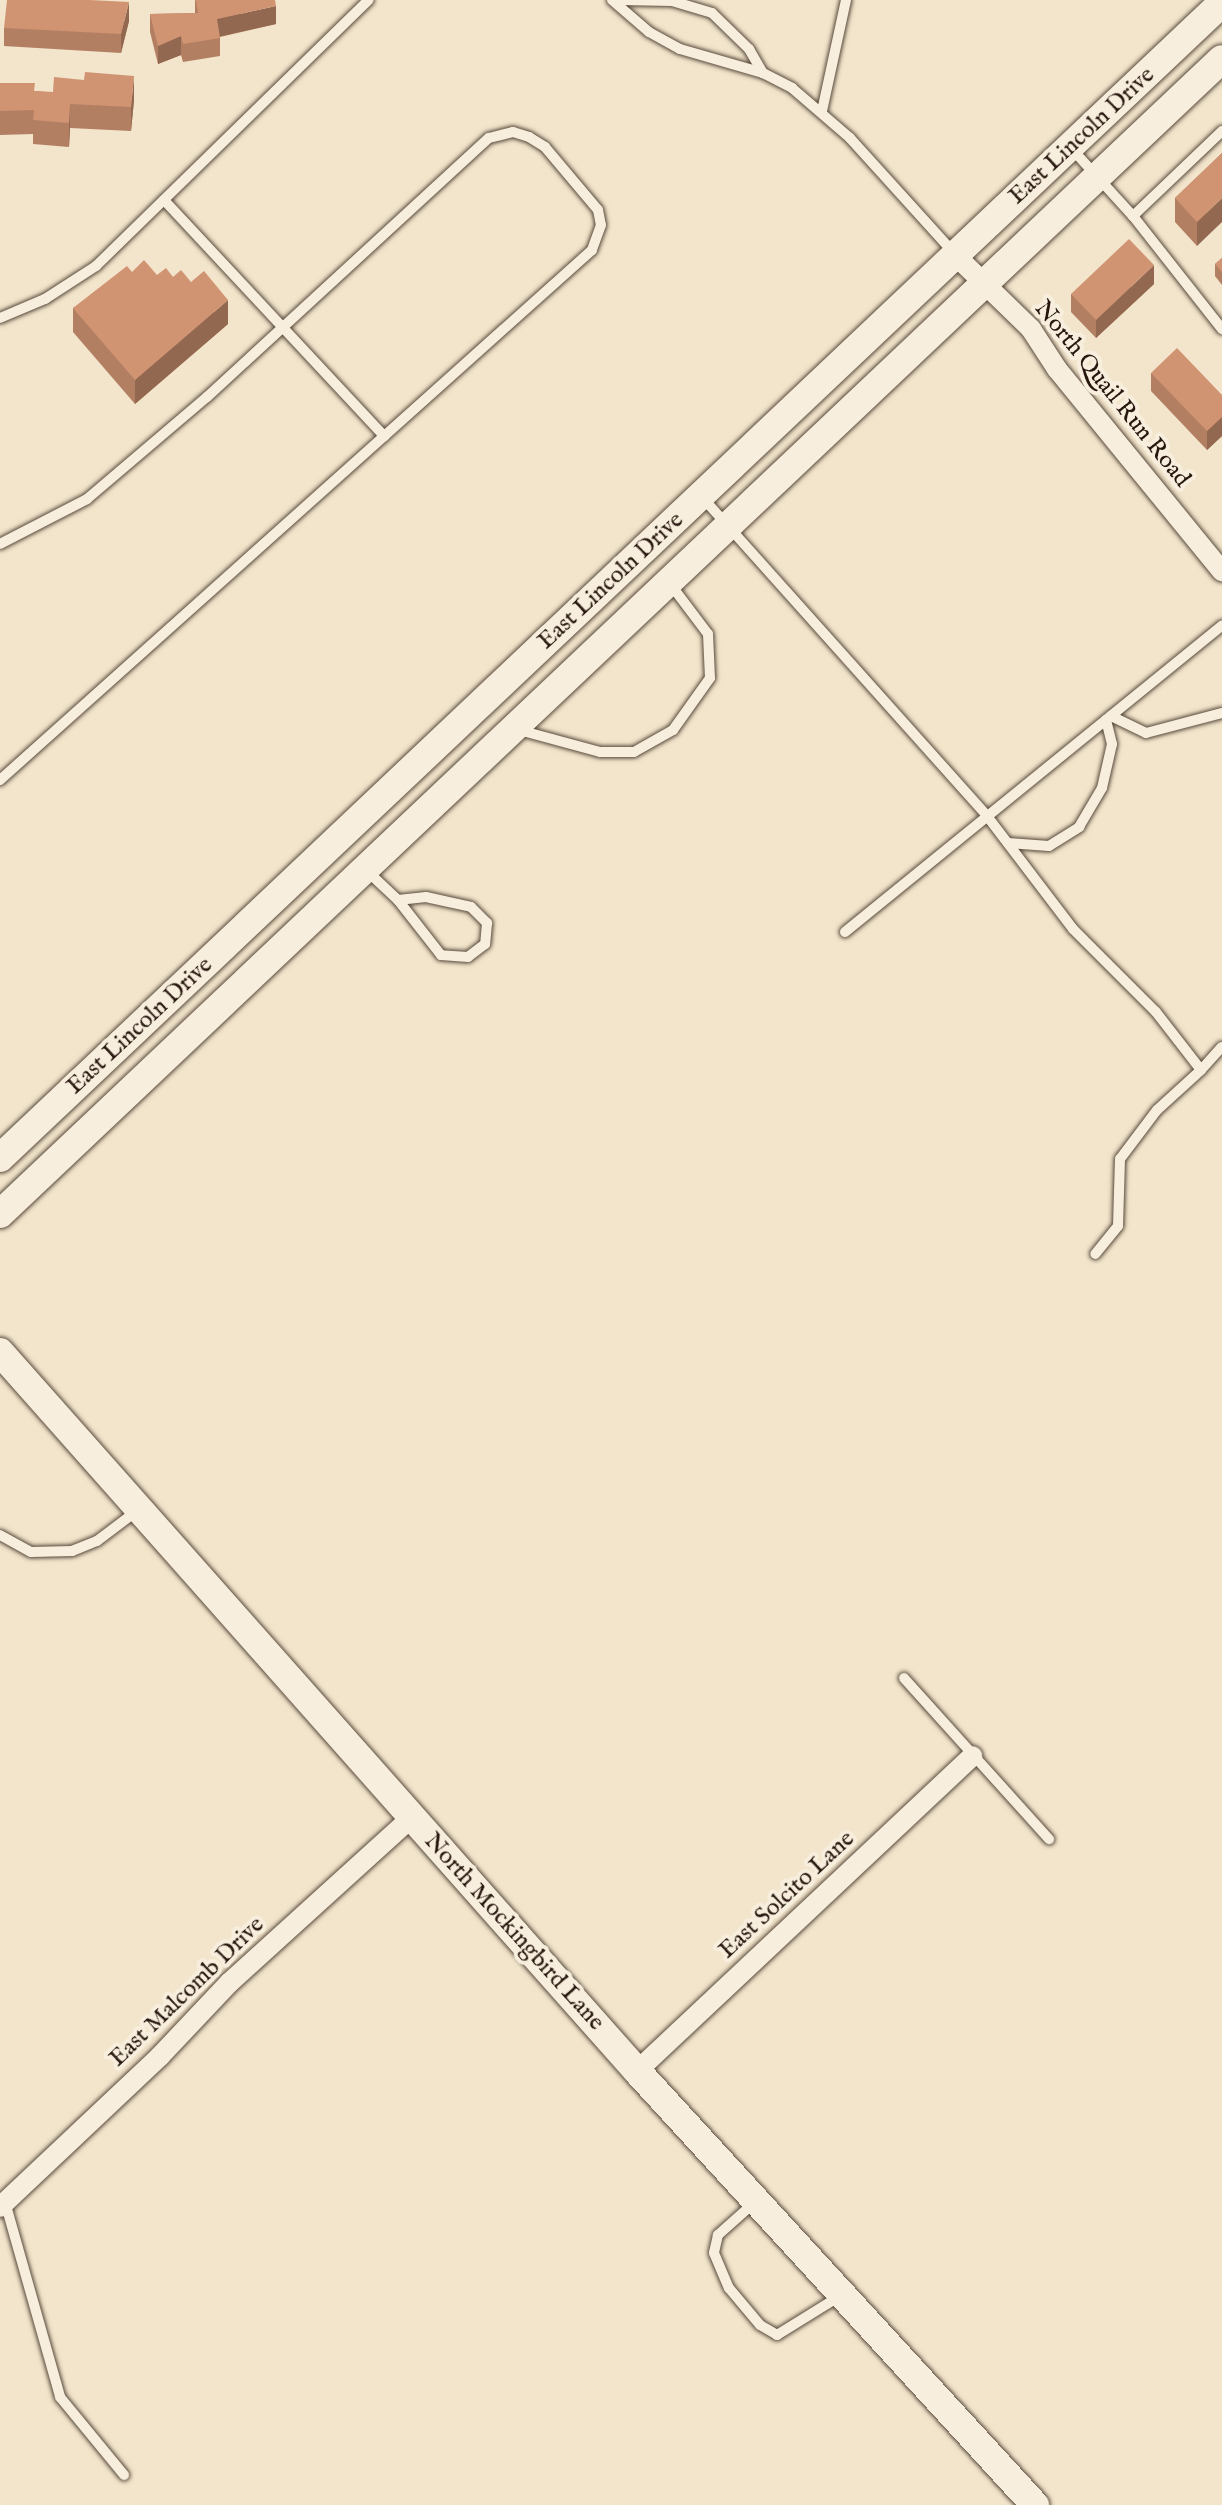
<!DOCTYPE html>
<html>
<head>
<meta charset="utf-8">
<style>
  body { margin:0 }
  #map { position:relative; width:1222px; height:2505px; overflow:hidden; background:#f2e5cb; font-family:"IM FELL English",serif }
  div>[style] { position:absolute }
  .roads { filter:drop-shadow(0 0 2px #594a3c) drop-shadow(0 0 2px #594a3c) }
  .lane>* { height:10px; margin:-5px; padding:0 5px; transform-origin:5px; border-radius:5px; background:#f7eedd }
  .street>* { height:20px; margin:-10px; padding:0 10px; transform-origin:10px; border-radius:10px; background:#f7eedd }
  .secondary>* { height:28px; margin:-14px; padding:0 14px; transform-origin:14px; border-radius:14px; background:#f7eedd }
  .wall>* { inset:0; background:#b37f63 }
  .shaded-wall>* { inset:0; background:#926850 }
  .building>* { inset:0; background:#d09473 }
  span { translate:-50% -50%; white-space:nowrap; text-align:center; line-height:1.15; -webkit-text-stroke:8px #f7eedd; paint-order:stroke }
  .street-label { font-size:24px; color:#26160d }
</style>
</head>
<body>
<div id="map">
  <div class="roads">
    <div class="lane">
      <div style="left:612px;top:0;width:49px;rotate:40.9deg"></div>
      <div style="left:649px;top:32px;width:35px;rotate:29deg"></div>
      <div style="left:680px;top:49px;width:86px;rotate:16.1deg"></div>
      <div style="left:763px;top:73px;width:33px;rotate:27deg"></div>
      <div style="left:792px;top:88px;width:77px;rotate:40.8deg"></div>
      <div style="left:850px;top:138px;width:154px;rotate:47.9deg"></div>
      <div style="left:620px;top:0;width:52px;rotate:1.1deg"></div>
      <div style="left:672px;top:1px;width:42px;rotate:16.7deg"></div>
      <div style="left:712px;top:13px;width:52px;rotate:44.2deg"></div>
      <div style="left:749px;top:49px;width:28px;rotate:60deg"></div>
      <div style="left:822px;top:111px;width:114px;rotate:-77.8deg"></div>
      <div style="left:1072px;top:149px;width:91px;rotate:47.7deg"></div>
      <div style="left:1133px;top:216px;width:123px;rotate:-43.7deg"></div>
      <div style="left:164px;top:200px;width:323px;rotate:47deg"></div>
      <div style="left:1133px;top:216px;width:144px;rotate:51.8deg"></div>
      <div style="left:0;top:318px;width:49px;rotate:-22.9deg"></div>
      <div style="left:45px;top:299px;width:61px;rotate:-32.9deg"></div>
      <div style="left:96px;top:266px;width:381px;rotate:-44.3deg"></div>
      <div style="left:702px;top:497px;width:428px;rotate:48.2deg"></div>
      <div style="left:987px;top:816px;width:142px;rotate:52.7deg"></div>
      <div style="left:1073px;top:929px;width:117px;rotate:45deg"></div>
      <div style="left:1156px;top:1012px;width:73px;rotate:52.2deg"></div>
      <div style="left:1201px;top:1070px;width:59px;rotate:137.7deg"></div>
      <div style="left:1157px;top:1110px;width:61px;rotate:127.1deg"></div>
      <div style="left:1120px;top:1159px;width:67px;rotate:91.7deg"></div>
      <div style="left:1118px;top:1226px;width:36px;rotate:129deg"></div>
      <div style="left:0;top:544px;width:98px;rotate:-27.3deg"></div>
      <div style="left:87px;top:499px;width:157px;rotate:-40.4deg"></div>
      <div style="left:207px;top:397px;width:383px;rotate:-42.6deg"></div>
      <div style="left:489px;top:138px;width:25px;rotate:-14deg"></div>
      <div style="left:513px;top:132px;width:17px;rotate:17deg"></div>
      <div style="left:529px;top:137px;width:19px;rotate:32deg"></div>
      <div style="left:545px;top:147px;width:82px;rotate:49.9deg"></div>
      <div style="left:598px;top:210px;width:15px;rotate:79deg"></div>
      <div style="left:601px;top:225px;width:27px;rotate:110deg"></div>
      <div style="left:592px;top:250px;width:795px;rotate:138.16deg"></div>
      <div style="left:1111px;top:716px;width:39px;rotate:26deg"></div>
      <div style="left:1146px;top:733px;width:79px;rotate:-14.7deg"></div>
      <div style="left:519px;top:730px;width:84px;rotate:15.2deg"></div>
      <div style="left:600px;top:752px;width:34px"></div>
      <div style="left:634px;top:752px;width:45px;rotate:-29.4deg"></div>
      <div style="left:673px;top:730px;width:64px;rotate:-54.6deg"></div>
      <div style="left:710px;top:678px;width:44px;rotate:-92.6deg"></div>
      <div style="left:708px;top:634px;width:61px;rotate:-127.1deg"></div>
      <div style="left:1008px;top:843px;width:41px;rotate:4.2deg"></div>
      <div style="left:1049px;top:846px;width:36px;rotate:-32deg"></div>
      <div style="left:1079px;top:827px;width:45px;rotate:-59.5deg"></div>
      <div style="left:1102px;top:788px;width:45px;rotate:-77.2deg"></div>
      <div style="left:1112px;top:744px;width:25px;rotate:-104deg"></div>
      <div style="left:366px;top:870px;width:44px;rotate:43.2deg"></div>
      <div style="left:398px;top:900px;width:28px;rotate:-6deg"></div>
      <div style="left:426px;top:897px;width:46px;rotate:12.5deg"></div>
      <div style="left:471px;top:907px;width:23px;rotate:45deg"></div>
      <div style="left:487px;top:923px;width:21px;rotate:95deg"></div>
      <div style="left:485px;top:944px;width:21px;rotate:143deg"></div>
      <div style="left:468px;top:957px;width:27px;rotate:-176deg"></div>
      <div style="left:441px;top:955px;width:70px;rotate:-128deg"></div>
      <div style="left:845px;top:932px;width:486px;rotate:-39.1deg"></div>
      <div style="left:1201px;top:1070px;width:31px;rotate:-48deg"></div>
      <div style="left:0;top:1535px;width:35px;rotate:29deg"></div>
      <div style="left:31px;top:1552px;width:41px;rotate:-1.4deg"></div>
      <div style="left:72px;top:1551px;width:27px;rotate:-22deg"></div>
      <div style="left:97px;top:1541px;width:51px;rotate:-37.1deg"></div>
      <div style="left:904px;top:1678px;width:217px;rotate:48deg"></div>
      <div style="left:5px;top:2202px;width:203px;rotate:74.2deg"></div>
      <div style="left:60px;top:2397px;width:101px;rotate:50.6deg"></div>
      <div style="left:755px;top:2202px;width:50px;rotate:138.3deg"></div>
      <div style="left:718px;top:2235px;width:18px;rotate:103deg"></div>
      <div style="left:714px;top:2253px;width:38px;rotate:67deg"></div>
      <div style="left:729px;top:2288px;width:48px;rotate:50deg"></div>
      <div style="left:760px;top:2325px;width:20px;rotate:30deg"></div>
      <div style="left:777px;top:2335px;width:74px;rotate:-31.8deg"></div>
    </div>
    <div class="street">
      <div style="left:955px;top:255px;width:106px;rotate:44.2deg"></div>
      <div style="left:1031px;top:329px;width:48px;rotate:57deg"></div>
      <div style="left:1057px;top:369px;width:261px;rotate:50.8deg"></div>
      <div style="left:637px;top:2071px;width:460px;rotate:-43.2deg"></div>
      <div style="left:0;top:2207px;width:220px;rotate:-43.3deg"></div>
      <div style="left:160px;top:2056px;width:100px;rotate:-46.6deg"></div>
      <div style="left:229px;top:1983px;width:247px;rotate:-42.2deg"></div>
    </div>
    <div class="secondary">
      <div style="left:0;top:1158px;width:1681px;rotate:-43.39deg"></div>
      <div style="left:0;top:1214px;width:1681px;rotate:-43.39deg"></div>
      <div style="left:0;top:1352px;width:961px;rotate:48.46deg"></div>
      <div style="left:637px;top:2071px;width:589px;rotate:47.48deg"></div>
    </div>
  </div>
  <div class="wall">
    <div style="clip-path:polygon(195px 0,276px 24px,220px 37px,220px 56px,183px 62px,181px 55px,158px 64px,150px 32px,150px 14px,195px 13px)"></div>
    <div style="clip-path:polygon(129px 21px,121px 53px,4px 46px,4px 28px)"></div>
    <div style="clip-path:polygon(0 83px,35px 91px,134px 100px,131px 131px,70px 128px,69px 147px,33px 144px,33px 134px,0 135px)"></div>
    <div style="clip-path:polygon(1222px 153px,1197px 246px,1175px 222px,1175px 198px)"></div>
    <div style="clip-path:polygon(1222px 258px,1222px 285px,1215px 276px,1215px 264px)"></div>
    <div style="clip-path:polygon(132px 272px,173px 277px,228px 324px,135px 404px,73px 332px,73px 308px)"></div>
    <div style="clip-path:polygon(1154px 284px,1096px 338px,1071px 312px,1071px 294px)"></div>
    <div style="clip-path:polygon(1151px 373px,1222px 395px,1222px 436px,1207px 450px,1151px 391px)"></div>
  </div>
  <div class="shaded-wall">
    <div style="clip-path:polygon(129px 2px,129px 21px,121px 53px,121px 34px)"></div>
    <div style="clip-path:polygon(276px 6px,276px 24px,217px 37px,217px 19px)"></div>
    <div style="clip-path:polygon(181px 36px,181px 55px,158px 64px,158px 46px)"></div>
    <div style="clip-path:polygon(134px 76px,134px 100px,131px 131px,131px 107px)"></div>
    <div style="clip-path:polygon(70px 104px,70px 128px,69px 147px,69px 123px)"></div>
    <div style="clip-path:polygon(1222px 198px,1222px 222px,1197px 246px,1197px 222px)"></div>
    <div style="clip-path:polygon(1154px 265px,1154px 284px,1096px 338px,1096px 320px)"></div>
    <div style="clip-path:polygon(228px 300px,228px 324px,135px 404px,135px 380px)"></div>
    <div style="clip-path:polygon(1222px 417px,1222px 436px,1207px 450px,1207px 431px)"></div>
  </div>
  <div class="building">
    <div style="clip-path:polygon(7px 0,90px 0,129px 2px,121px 34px,4px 28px)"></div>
    <div style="clip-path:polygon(196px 0,275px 0,276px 6px,217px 19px,220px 38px,183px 44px,181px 36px,158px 46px,150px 14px,198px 13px)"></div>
    <div style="clip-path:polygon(85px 72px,134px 76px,131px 107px,70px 104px,69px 123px,33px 120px,34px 110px,0 111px,0 83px,35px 83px,34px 91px,53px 92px,54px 77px,84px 80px)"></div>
    <div style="clip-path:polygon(1222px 153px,1222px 198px,1197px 222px,1175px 198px)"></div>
    <div style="clip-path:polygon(1129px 239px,1154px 265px,1096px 320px,1071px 294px)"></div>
    <div style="clip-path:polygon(1222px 258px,1222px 272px,1215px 264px)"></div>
    <div style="clip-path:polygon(144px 260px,157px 275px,166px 268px,173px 277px,181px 270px,191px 282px,204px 271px,228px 300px,135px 380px,73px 308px,127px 266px,132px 272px)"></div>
    <div style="clip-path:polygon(1177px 348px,1222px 395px,1222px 417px,1207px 431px,1151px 373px)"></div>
  </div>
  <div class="street-label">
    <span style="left:1082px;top:136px;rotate:-43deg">East Lincoln Drive</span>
    <span style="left:1112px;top:394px;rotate:51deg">North Quail Run Road</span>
    <span style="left:611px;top:581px;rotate:-43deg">East Lincoln Drive</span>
    <span style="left:140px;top:1026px;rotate:-43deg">East Lincoln Drive</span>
    <span style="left:787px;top:1895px;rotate:-43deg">East Solcito Lane</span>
    <span style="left:514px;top:1932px;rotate:48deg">North Mockingbird Lane</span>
    <span style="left:187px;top:1992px;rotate:-44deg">East Malcomb Drive</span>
  </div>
</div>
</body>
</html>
